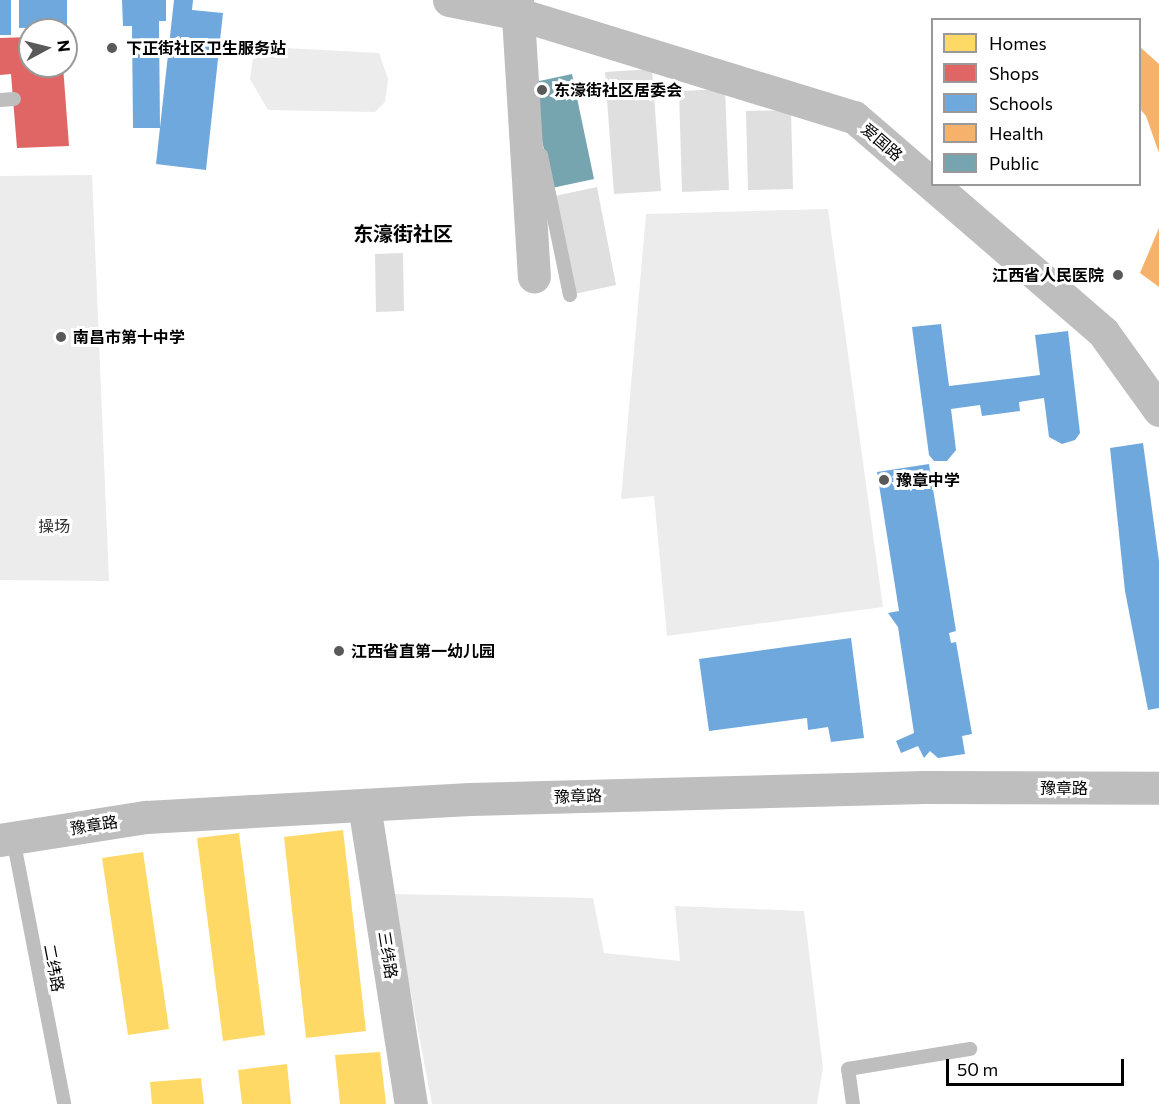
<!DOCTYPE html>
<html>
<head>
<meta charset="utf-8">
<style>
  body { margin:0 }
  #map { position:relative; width:1159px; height:1104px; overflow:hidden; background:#fff; font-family:Commissioner,"Noto Sans SC",sans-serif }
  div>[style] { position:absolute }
  .green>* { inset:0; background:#ececec }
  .homes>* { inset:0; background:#ffd966 }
  .shops>* { inset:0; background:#e06666 }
  .schools>* { inset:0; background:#6fa8dc }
  .health>* { inset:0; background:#f6b26b }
  .public>* { inset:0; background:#76a5af }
  .building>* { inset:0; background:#dfdfdf }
  .service>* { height:14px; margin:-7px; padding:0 7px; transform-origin:7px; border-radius:7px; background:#bebebe }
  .tertiary>* { height:33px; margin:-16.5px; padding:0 16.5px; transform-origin:16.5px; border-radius:16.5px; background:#bebebe }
  .dots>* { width:16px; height:16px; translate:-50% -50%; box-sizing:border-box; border:3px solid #fff; border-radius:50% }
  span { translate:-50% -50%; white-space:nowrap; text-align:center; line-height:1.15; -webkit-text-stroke:6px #fff; paint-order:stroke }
  .poi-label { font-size:16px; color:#000; font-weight:700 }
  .left { translate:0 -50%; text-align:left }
  .right { translate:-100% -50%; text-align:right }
  .street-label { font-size:16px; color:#000 }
  .park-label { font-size:16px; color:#333 }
  .quarter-label { font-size:20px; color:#000; font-weight:700 }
  .legend { position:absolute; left:931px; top:18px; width:210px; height:168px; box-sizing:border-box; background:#fff; border:2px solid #999; margin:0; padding:8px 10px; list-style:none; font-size:18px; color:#000 }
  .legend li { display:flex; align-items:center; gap:12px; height:30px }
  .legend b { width:30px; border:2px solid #999 }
  .north { position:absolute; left:18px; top:18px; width:60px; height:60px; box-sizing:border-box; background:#fff; border:2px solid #999; border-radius:50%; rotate:83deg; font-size:16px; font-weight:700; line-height:24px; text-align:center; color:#000 }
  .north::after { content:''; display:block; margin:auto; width:21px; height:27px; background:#595959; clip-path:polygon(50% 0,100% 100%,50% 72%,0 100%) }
  .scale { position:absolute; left:946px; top:1059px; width:178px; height:27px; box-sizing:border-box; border:3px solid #000; border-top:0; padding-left:8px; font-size:18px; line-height:21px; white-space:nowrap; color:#000; -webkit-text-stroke:4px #fff; paint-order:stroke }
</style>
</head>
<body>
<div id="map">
  <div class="green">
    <div style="clip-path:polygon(266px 47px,379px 53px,388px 79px,385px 102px,375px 112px,268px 110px,250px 79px,253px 58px)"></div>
    <div style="clip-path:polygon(92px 175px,109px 581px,0 580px,0 176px)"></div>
    <div style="clip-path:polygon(828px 209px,883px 607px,667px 636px,654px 496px,621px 499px,646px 214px)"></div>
    <div style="clip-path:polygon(392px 894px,593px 898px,604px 953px,680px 961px,675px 906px,804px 911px,823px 1068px,817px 1104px,432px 1104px)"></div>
  </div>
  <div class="homes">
    <div style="clip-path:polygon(343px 830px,366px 1031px,306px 1038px,284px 837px)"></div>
    <div style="clip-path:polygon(239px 833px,265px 1035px,223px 1041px,197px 838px)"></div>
    <div style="clip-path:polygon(143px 852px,169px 1029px,128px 1035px,102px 858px)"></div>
    <div style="clip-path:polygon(380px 1052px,386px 1104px,340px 1104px,335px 1055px)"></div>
    <div style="clip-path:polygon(287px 1064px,291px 1104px,242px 1104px,238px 1070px)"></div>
    <div style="clip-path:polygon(201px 1078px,204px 1104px,152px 1104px,150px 1082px)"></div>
  </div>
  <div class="shops">
    <div style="clip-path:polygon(30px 37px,30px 66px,63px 66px,69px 146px,17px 148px,11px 74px,0 75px,0 38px)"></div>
  </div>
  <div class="schools">
    <div style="clip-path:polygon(0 0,11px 0,11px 35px,0 35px)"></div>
    <div style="clip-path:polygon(19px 0,67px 0,67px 27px,19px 28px)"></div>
    <div style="clip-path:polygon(122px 0,166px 0,166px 21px,159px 21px,160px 128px,133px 128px,132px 26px,123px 26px)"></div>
    <div style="clip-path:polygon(174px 0,193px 0,192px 10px,223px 13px,206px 170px,156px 164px)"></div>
    <div style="clip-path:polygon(941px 324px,949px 386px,1040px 375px,1035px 335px,1068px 331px,1080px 433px,1075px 440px,1062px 444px,1049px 437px,1044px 398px,1019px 402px,1020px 411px,982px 416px,980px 405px,951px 409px,956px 450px,947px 461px,934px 461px,929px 455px,912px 327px)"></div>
    <div style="clip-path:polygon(1143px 443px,1159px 561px,1159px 708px,1148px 710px,1125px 591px,1110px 448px)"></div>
    <div style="clip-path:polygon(929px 464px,956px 631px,949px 633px,951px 643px,956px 642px,972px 734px,962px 736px,965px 754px,938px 758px,930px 751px,924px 758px,918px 746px,901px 753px,896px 741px,914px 733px,898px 627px,888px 613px,899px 611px,877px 472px)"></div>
    <div style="clip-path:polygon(851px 638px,864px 738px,831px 742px,828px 727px,808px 730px,807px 718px,709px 731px,699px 659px)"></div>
  </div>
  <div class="health">
    <div style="clip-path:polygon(1140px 47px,1159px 64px,1159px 153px,1146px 116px,1140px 109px)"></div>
    <div style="clip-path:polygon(1159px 228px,1159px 287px,1140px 273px)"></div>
  </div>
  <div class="public">
    <div style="clip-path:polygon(572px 74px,594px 179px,552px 188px,530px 83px)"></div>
  </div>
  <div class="building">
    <div style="clip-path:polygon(652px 69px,661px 191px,614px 194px,605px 72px)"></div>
    <div style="clip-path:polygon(725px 89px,729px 190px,682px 192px,679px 91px)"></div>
    <div style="clip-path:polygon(791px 110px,793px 189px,748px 190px,746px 111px)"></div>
    <div style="clip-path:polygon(597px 187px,616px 285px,574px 294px,555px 196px)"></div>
    <div style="clip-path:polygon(403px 253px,404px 311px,376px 312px,375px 254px)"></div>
  </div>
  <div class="service">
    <div style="left:0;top:100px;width:14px;rotate:-4deg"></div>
    <div style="left:541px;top:155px;width:143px;rotate:78.3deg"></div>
    <div style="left:13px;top:838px;width:271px;rotate:79.1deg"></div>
    <div style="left:853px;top:1104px;width:35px;rotate:-98deg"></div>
    <div style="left:848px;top:1069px;width:124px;rotate:-9.3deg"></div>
  </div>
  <div class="tertiary">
    <div style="left:449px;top:0;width:67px;rotate:11.1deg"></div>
    <div style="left:515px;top:13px;width:355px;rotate:17.1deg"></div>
    <div style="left:854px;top:117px;width:329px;rotate:40.8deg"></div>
    <div style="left:1103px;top:332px;width:96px;rotate:54.3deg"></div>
    <div style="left:517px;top:0;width:277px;rotate:86.5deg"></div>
    <div style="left:364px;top:805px;width:303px;rotate:81.1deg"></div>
    <div style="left:0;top:840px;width:148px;rotate:-9deg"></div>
    <div style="left:146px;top:817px;width:324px;rotate:-3.2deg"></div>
    <div style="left:470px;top:799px;width:454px;rotate:-1.5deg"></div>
    <div style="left:924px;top:787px;width:235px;rotate:0.2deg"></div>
  </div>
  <div class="dots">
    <div style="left:112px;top:48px;background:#595959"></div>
    <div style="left:542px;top:90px;background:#595959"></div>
    <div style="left:1118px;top:275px;background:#595959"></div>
    <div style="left:61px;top:337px;background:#595959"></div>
    <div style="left:884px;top:480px;background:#595959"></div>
    <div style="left:339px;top:651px;background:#595959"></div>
  </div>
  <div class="poi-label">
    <span class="left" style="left:126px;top:48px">下正街社区卫生服务站</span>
    <span class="left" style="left:554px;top:90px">东濠街社区居委会</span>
    <span class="right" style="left:1104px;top:275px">江西省人民医院</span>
    <span class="left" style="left:73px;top:337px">南昌市第十中学</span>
    <span class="left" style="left:896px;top:480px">豫章中学</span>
    <span class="left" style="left:351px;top:651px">江西省直第一幼儿园</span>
  </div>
  <div class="street-label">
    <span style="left:882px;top:142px;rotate:41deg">爱国路</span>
    <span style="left:1064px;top:788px">豫章路</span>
    <span style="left:578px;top:796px;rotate:-2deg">豫章路</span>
    <span style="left:94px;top:825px;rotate:-9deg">豫章路</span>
    <span style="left:388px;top:955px;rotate:81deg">三纬路</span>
    <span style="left:54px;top:968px;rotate:79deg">二纬路</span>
  </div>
  <div class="park-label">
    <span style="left:54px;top:526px">操场</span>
  </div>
  <div class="quarter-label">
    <span style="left:403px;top:233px">东濠街社区</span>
  </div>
  <ul class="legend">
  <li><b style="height:16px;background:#ffd966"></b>Homes</li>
  <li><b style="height:16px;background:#e06666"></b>Shops</li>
  <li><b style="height:16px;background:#6fa8dc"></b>Schools</li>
  <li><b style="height:16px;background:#f6b26b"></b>Health</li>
  <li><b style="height:16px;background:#76a5af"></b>Public</li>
  </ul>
  <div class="north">N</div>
  <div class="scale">50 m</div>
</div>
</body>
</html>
